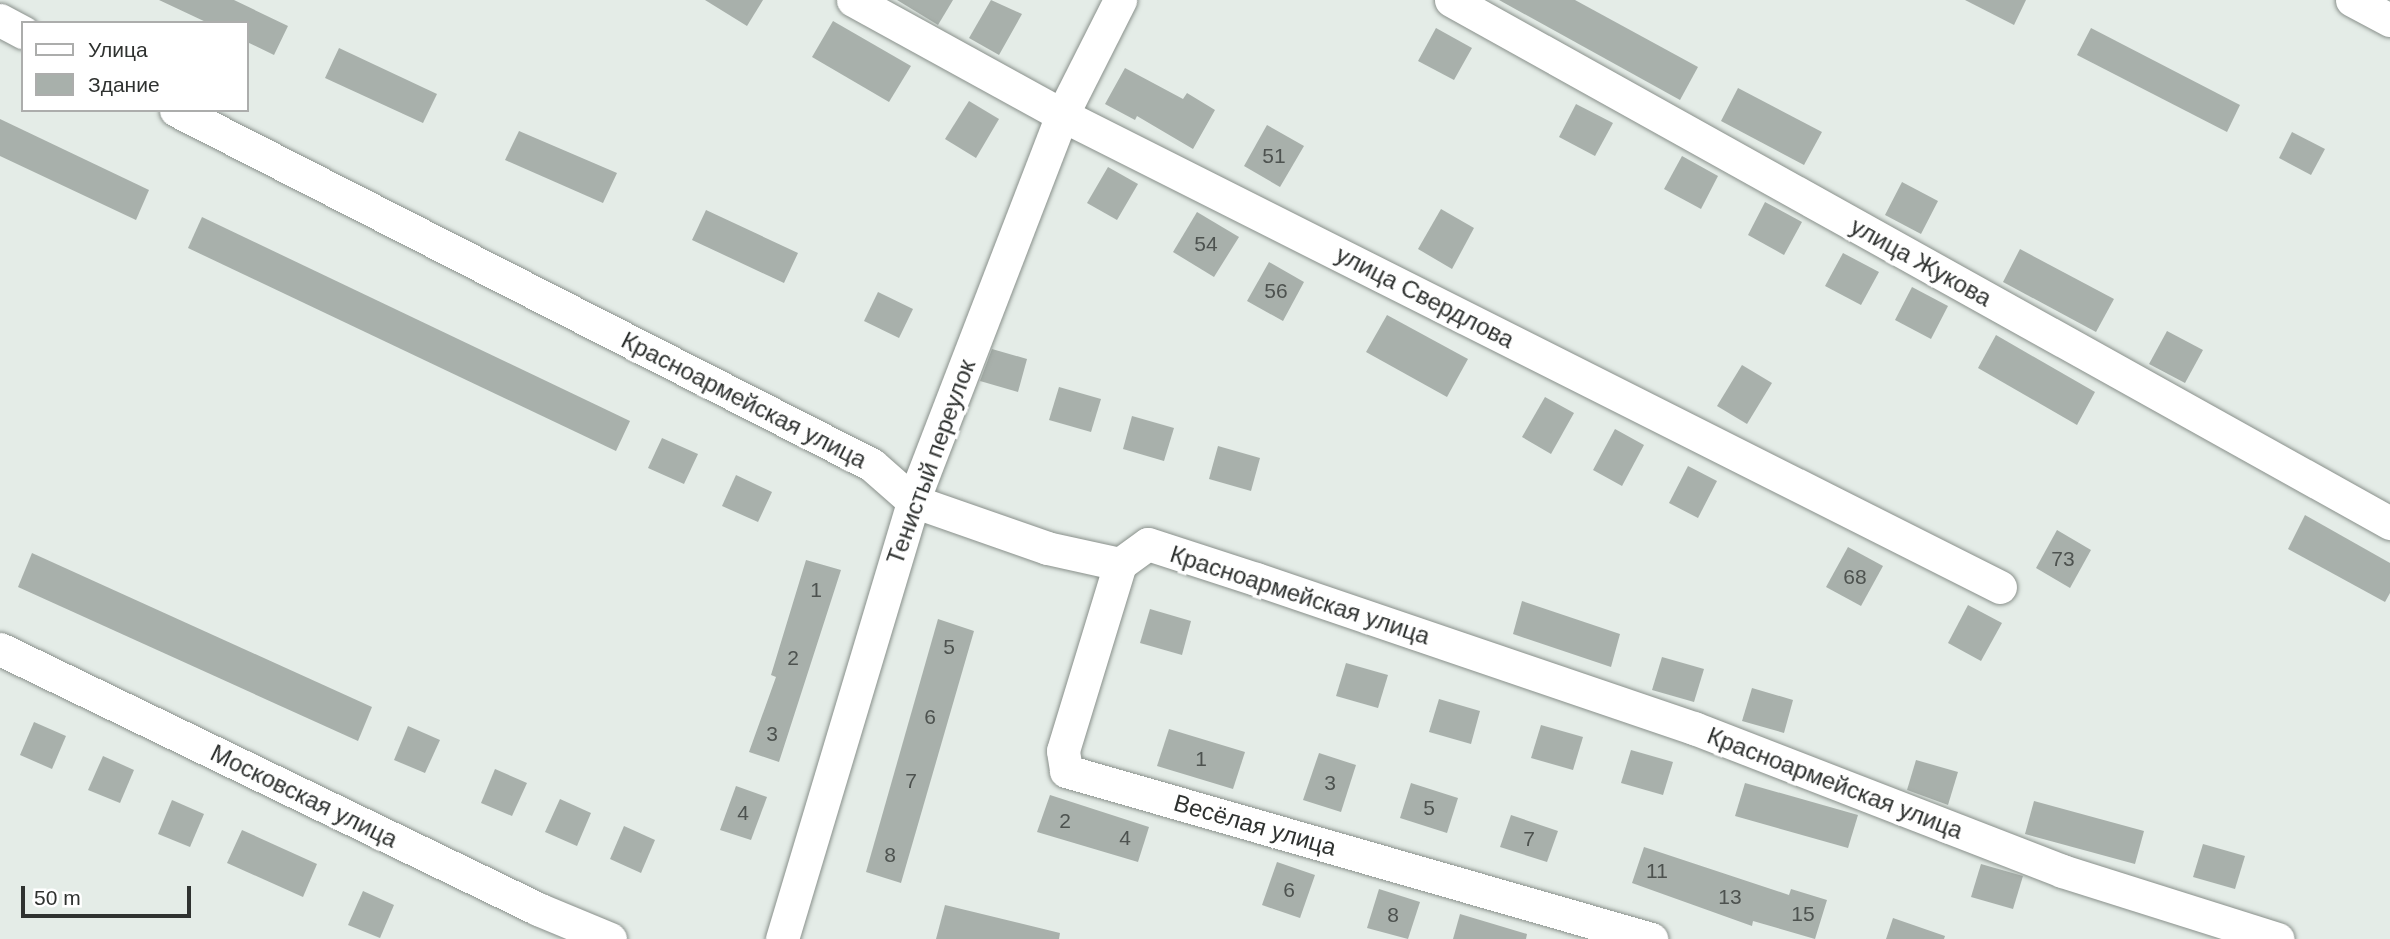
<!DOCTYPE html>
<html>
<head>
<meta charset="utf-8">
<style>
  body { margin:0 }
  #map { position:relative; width:2390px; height:939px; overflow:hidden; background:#e4ece7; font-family:Helvetica,sans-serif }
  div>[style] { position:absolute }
  .building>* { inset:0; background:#a8b0ab }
  .roads { filter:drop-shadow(0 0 2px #89908b) drop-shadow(0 0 2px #89908b) }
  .minor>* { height:33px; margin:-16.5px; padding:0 16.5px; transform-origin:16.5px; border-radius:16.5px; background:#fff }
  span { translate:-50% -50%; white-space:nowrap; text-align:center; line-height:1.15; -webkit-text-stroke:7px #fff; paint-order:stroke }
  .number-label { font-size:21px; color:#4d524f }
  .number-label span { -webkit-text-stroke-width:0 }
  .street-label { font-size:24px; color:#2f3230 }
  .legend { position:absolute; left:21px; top:21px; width:228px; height:91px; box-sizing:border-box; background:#fff; border:2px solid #acadac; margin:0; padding:9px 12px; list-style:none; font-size:21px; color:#2f3230 }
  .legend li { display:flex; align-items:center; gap:14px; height:35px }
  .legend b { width:35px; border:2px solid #acadac }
  .scale { position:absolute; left:21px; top:886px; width:170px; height:32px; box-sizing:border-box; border:4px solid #2f3230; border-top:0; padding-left:9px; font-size:21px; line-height:24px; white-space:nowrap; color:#2f3230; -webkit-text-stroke:5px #fff; paint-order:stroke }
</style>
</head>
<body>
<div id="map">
  <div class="building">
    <div style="clip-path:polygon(159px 0,234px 0,288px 26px,274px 55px,247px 42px,247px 23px,208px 23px)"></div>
    <div style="clip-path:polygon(705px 0,763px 0,747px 26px)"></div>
    <div style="clip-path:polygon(897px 0,953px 0,938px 25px)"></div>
    <div style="clip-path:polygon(991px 0,1022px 14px,999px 55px,969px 38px)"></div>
    <div style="clip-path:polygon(1499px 0,1575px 0,1698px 67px,1680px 100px)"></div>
    <div style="clip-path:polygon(1965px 0,2026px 0,2014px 25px)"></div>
    <div style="clip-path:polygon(833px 21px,911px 66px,889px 102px,812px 57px)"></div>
    <div style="clip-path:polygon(1436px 28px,1472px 48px,1454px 80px,1418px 61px)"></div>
    <div style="clip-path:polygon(2091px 28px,2240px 105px,2227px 132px,2077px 55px)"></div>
    <div style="clip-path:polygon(339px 48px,437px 94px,423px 123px,325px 78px)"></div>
    <div style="clip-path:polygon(1125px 68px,1183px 99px,1187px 93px,1215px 110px,1193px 149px,1137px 116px,1135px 120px,1105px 104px)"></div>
    <div style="clip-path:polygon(1738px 88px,1822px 132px,1804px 165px,1721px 121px)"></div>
    <div style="clip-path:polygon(969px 101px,999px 119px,976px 158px,945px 139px)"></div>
    <div style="clip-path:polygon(1576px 104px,1613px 123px,1595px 156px,1559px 137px)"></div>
    <div style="clip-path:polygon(0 119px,149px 190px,136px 220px,0 156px)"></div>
    <div style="clip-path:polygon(1267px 125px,1304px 146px,1280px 187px,1244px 166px)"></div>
    <div style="clip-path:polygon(519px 131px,617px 173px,603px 203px,505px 160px)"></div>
    <div style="clip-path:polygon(2292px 132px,2325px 149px,2311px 175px,2279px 158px)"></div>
    <div style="clip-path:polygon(1682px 156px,1718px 176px,1701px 209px,1664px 189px)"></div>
    <div style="clip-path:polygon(1108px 167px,1138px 184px,1117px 220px,1087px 203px)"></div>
    <div style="clip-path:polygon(1902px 182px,1938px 201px,1921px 234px,1885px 215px)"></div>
    <div style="clip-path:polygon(1765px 202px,1802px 222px,1784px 255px,1748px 235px)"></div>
    <div style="clip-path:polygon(1441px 209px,1474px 228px,1452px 269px,1418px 249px)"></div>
    <div style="clip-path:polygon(706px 210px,798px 253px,784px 283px,692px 240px)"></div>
    <div style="clip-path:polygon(1197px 212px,1239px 237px,1214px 277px,1173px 252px)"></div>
    <div style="clip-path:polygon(202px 217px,630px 421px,616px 451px,188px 248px)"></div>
    <div style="clip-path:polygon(2020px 249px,2114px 299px,2096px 332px,2003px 282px)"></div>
    <div style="clip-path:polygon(1843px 253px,1879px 272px,1861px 305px,1825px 286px)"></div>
    <div style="clip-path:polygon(1269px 262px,1304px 282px,1283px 321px,1247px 301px)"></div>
    <div style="clip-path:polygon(1912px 287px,1948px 306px,1931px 339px,1895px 320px)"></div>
    <div style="clip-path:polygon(878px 292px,913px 309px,899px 338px,864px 321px)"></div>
    <div style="clip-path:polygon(1387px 315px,1468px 359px,1447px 397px,1366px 352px)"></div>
    <div style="clip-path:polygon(2167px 331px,2203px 350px,2185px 383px,2149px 364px)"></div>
    <div style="clip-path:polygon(1996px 335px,2095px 392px,2077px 425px,1978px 368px)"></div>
    <div style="clip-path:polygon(992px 349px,1027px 359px,1018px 392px,980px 381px)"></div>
    <div style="clip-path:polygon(1742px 365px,1772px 383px,1747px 424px,1717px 406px)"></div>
    <div style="clip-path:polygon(1059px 387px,1101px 399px,1091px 432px,1049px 420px)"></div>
    <div style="clip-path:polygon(1545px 397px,1574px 413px,1551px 454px,1522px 437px)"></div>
    <div style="clip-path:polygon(1132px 416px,1174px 428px,1164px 461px,1123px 449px)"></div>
    <div style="clip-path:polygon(1615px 429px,1644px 445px,1622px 486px,1593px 470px)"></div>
    <div style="clip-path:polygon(662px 438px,698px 454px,684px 484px,648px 468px)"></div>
    <div style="clip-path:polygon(1218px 446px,1260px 458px,1251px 491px,1209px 479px)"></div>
    <div style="clip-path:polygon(1688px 466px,1717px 481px,1698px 518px,1669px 503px)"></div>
    <div style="clip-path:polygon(736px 475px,772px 492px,758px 522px,722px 506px)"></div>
    <div style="clip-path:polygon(2305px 515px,2390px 563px,2390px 593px,2385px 602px,2288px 549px)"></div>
    <div style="clip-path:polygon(2057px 530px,2091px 550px,2070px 588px,2036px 568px)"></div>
    <div style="clip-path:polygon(1848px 547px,1883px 566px,1861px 606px,1826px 587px)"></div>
    <div style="clip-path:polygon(32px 553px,372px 707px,358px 741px,18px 587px)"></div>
    <div style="clip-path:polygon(806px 560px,841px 570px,779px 762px,749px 752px,776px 677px,771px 675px)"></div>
    <div style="clip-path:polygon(1522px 601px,1620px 634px,1611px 667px,1513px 634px)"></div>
    <div style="clip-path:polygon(1968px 605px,2002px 623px,1981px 661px,1948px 643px)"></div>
    <div style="clip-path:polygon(1150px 609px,1191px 621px,1182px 655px,1140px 643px)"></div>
    <div style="clip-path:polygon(938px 619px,974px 631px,901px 883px,866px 872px)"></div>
    <div style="clip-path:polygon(1662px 657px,1704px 669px,1694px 702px,1652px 690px)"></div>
    <div style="clip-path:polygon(1346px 663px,1388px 675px,1378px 708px,1336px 696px)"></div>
    <div style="clip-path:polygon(1752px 688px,1793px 700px,1784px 733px,1742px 721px)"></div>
    <div style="clip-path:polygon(1439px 699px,1480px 711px,1471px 744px,1429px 732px)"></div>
    <div style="clip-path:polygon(34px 722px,66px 736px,52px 769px,20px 755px)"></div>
    <div style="clip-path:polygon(1541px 725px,1583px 737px,1573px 770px,1531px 758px)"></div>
    <div style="clip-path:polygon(408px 726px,440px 740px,425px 773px,394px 760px)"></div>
    <div style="clip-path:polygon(1169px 729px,1245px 752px,1233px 789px,1157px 766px)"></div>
    <div style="clip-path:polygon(1631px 750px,1673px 762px,1663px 795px,1621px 783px)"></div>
    <div style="clip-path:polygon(1319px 753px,1356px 765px,1341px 812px,1303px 800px)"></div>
    <div style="clip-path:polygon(103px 756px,134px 770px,120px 803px,88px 790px)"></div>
    <div style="clip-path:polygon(1916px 760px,1958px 772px,1948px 805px,1907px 790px)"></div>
    <div style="clip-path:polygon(495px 769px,527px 783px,512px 816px,481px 803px)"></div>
    <div style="clip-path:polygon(1411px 783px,1458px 798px,1447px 833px,1400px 818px)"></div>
    <div style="clip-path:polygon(1745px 783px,1858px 815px,1848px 848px,1735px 816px)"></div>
    <div style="clip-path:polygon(736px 786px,767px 797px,751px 840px,720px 830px)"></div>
    <div style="clip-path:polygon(1050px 795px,1149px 827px,1138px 862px,1037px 832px)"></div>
    <div style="clip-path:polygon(560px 799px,591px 813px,577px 846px,545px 832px)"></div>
    <div style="clip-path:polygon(172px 800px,204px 814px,190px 847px,158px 834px)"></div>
    <div style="clip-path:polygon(2034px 801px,2144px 831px,2135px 864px,2025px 834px)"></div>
    <div style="clip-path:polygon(1511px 815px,1558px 831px,1547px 862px,1500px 847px)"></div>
    <div style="clip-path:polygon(624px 826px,655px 840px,641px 873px,610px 859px)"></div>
    <div style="clip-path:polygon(242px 830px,317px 864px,303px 897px,227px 863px)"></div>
    <div style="clip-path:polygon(2203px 844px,2245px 856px,2235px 889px,2193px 877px)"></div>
    <div style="clip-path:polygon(1644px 847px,1789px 895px,1791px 889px,1827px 900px,1815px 939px,1753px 921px,1752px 926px,1632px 883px)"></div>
    <div style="clip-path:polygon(1277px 862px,1315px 875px,1300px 918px,1262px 905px)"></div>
    <div style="clip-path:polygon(1981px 864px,2023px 876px,2013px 909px,1971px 897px)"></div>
    <div style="clip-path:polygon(1379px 889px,1420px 902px,1408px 939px,1367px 928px)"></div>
    <div style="clip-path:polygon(363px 891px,394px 905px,380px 938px,348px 925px)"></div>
    <div style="clip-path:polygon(945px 905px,1060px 933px,1059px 939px,936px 939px)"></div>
    <div style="clip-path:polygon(1460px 914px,1527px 934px,1526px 939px,1453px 939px)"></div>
    <div style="clip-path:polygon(1893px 918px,1945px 936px,1944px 939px,1886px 939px)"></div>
  </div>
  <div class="roads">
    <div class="minor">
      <div style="left:853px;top:0;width:239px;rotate:28.8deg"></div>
      <div style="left:1062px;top:115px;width:1050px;rotate:26.71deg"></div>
      <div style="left:1451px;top:0;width:1075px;rotate:29.12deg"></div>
      <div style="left:2352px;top:0;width:43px;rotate:27.8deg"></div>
      <div style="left:0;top:20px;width:26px;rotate:28deg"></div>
      <div style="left:176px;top:110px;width:781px;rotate:27.02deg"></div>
      <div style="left:872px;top:465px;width:55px;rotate:41.3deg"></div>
      <div style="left:913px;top:501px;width:142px;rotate:19.3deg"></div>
      <div style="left:1047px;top:548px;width:75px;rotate:12.4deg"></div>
      <div style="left:1120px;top:564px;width:34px;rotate:-36deg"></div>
      <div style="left:1148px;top:544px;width:114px;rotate:18deg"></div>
      <div style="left:1256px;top:579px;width:463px;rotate:18.8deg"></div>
      <div style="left:1694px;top:728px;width:395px;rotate:21.2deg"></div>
      <div style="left:2062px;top:871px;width:226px;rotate:17.5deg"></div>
      <div style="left:1120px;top:564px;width:195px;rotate:107deg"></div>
      <div style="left:1063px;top:751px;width:20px;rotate:81deg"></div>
      <div style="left:1066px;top:771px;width:609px;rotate:16.02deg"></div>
      <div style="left:0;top:649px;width:598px;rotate:25.79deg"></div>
      <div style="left:538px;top:909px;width:78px;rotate:22.6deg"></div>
      <div style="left:782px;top:939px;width:457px;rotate:-73.3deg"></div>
      <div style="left:913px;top:501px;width:414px;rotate:-68.9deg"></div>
      <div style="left:1062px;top:115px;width:129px;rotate:-63.2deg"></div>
    </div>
  </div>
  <div class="number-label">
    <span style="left:1274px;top:156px">51</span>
    <span style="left:1206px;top:244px">54</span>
    <span style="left:1276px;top:291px">56</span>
    <span style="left:2063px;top:559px">73</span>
    <span style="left:1855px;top:577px">68</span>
    <span style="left:816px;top:590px">1</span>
    <span style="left:949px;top:647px">5</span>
    <span style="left:793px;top:658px">2</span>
    <span style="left:930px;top:717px">6</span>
    <span style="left:772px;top:734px">3</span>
    <span style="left:1201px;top:759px">1</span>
    <span style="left:911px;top:781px">7</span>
    <span style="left:1330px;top:783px">3</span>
    <span style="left:1429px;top:808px">5</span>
    <span style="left:743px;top:813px">4</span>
    <span style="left:1065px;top:821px">2</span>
    <span style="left:1125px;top:838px">4</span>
    <span style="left:1529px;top:839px">7</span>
    <span style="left:890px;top:855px">8</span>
    <span style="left:1657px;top:871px">11</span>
    <span style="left:1289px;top:890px">6</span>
    <span style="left:1730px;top:897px">13</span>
    <span style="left:1803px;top:914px">15</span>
    <span style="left:1393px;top:915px">8</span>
  </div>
  <div class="street-label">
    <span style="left:1921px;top:262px;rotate:29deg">улица Жукова</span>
    <span style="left:1425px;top:297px;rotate:27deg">улица Свердлова</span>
    <span style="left:744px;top:400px;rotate:27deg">Красноармейская улица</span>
    <span style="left:931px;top:462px;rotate:-70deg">Тенистый переулок</span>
    <span style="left:1300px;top:595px;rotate:18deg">Красноармейская улица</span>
    <span style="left:1835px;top:783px;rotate:21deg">Красноармейская улица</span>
    <span style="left:304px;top:796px;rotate:26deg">Московская улица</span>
    <span style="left:1255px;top:825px;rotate:16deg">Весёлая улица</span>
  </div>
  <ul class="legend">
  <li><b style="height:9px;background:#fff"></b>Улица</li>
  <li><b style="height:19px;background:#a8b0ab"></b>Здание</li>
  </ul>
  <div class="scale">50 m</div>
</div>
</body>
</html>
